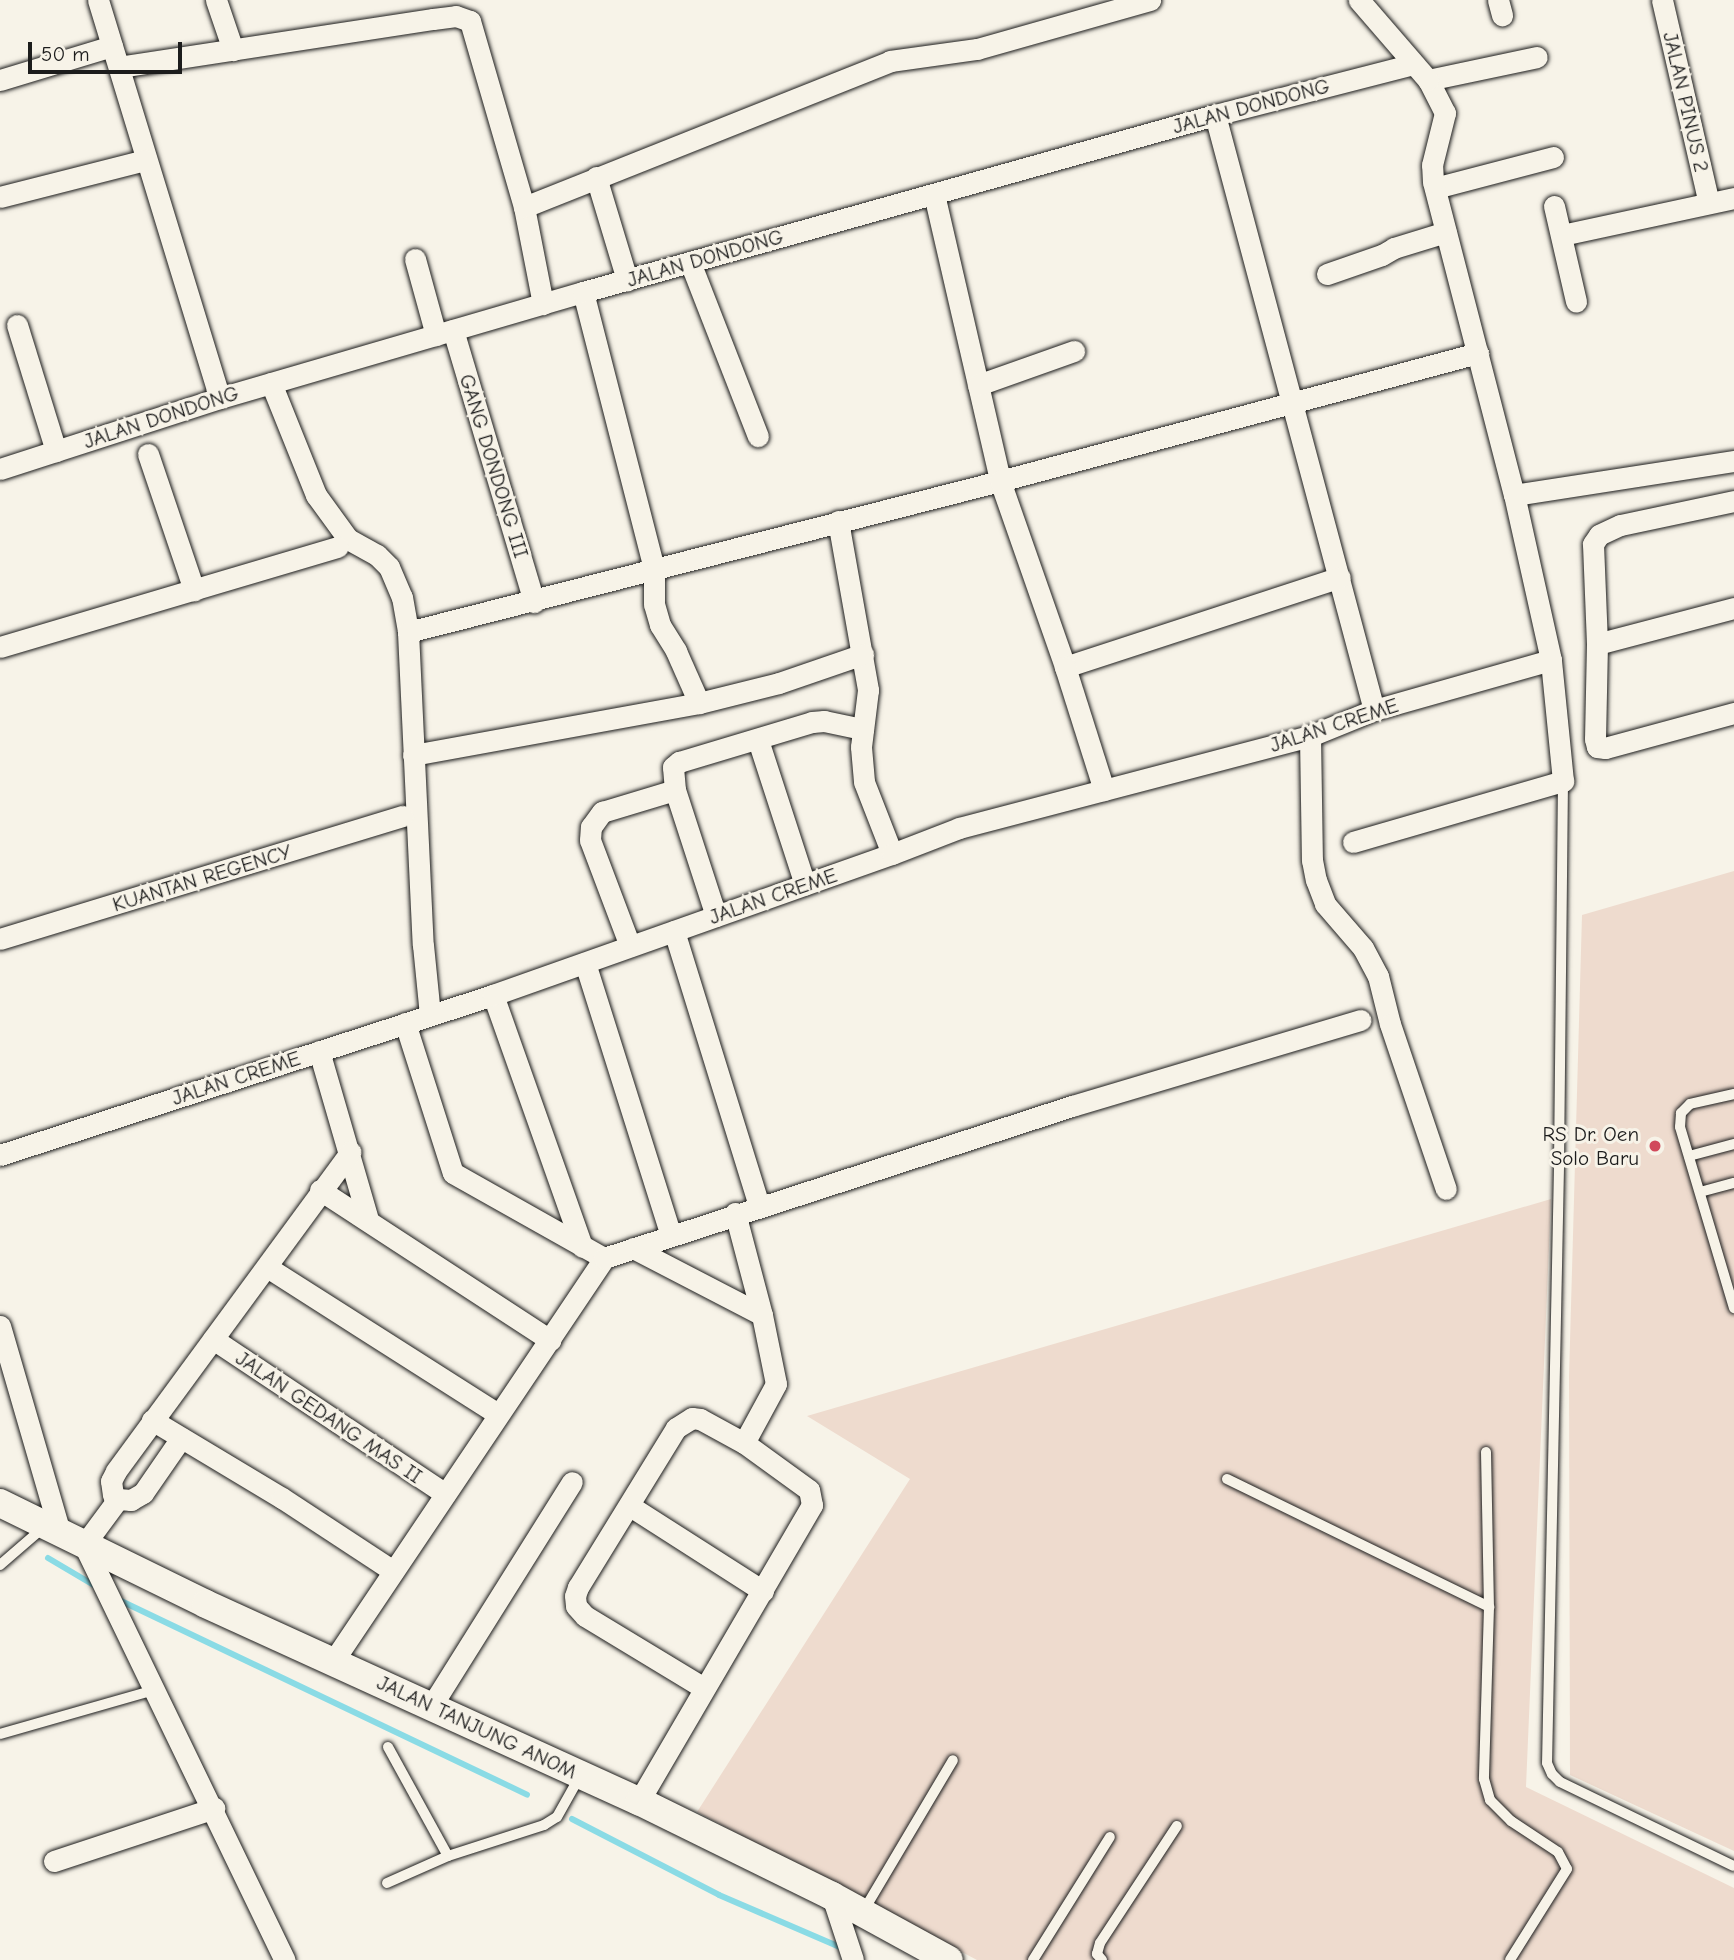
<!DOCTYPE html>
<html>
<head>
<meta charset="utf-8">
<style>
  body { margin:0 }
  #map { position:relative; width:1734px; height:1960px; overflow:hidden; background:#f7f3e8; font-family:"Comic Neue",sans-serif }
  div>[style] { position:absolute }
  .built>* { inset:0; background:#eedbce }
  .stream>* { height:6px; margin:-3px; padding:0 3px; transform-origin:3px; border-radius:3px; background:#8adbe5 }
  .roads { filter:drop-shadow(0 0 2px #1c1c1c) drop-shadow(0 0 2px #1c1c1c) }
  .lane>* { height:10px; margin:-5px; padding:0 5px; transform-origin:5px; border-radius:5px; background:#f7f3e8 }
  .street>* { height:21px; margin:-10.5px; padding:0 10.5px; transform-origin:10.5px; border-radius:10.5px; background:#f7f3e8 }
  .secondary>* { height:28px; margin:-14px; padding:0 14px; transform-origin:14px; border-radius:14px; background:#f7f3e8 }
  .dots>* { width:19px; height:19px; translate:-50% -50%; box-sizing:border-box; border:4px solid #f7f3e8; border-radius:50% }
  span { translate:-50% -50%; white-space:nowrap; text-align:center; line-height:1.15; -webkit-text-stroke:6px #f7f3e8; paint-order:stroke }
  .street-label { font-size:21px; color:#1c1c1c }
  .poi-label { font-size:21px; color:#1c1c1c }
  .right { translate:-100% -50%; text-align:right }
  .scale { position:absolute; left:28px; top:42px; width:154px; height:32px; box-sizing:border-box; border:4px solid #1c1c1c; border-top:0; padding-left:9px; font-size:21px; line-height:24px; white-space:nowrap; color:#1c1c1c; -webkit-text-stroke:5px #f7f3e8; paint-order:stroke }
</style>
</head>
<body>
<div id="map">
  <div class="built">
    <div style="clip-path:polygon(1734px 871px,1734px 1851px,1570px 1775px,1569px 1377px,1582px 915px)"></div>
    <div style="clip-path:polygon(1551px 1199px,1526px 1787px,1734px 1888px,1734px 1960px,977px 1960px,697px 1812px,910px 1479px,807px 1416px)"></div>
  </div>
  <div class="stream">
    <div style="left:48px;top:1558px;width:57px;rotate:30.6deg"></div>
    <div style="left:119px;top:1600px;width:452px;rotate:25.5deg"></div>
    <div style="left:572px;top:1819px;width:165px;rotate:27.3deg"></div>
    <div style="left:719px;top:1895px;width:134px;rotate:23.3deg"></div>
  </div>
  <div class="roads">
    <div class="lane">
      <div style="left:1563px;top:781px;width:386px;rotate:90.6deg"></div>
      <div style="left:1559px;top:1167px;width:596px;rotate:91.15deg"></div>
      <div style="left:1547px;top:1763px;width:12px;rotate:66deg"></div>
      <div style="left:1552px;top:1774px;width:11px;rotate:45deg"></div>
      <div style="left:1560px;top:1782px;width:193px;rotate:25.8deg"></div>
      <div style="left:1734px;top:1094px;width:45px;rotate:167.2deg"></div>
      <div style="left:1690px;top:1104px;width:13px;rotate:135deg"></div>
      <div style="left:1681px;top:1113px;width:14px;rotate:94deg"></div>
      <div style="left:1680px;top:1127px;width:189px;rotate:73.4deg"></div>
      <div style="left:1689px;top:1156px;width:47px;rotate:-14.9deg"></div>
      <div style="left:1700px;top:1192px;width:35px;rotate:-15deg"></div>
      <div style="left:1486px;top:1452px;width:155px;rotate:88.9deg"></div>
      <div style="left:1227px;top:1479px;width:292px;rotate:26deg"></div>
      <div style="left:1489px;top:1607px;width:172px;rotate:91.7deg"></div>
      <div style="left:1484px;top:1779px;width:22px;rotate:74deg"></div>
      <div style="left:1490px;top:1800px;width:30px;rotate:45deg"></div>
      <div style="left:1511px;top:1821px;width:56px;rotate:33.4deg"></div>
      <div style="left:1558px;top:1852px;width:19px;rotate:62deg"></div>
      <div style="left:1567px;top:1869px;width:107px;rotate:122.1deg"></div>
      <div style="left:0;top:1565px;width:60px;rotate:-40.9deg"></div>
      <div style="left:0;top:1734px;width:160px;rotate:-15.9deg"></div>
      <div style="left:388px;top:1747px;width:124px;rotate:61.2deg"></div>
      <div style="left:387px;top:1883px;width:67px;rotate:-23.9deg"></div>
      <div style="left:448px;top:1856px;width:101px;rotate:-17.9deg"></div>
      <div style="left:544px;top:1825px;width:15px;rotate:-32deg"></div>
      <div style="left:557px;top:1817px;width:47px;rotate:-60.7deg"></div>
      <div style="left:864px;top:1910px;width:174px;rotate:-59.3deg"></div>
      <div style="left:1033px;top:1960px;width:145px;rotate:-58deg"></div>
      <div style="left:1102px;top:1960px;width:8px;rotate:-130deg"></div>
      <div style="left:1097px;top:1954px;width:11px;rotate:-75deg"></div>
      <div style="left:1100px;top:1943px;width:140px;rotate:-56.7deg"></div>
    </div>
    <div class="street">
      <div style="left:98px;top:0;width:416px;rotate:73deg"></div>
      <div style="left:216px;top:0;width:53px;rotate:71.2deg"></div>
      <div style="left:1498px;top:0;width:16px;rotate:75deg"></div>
      <div style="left:1662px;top:0;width:208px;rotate:77deg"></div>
      <div style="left:119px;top:67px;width:318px;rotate:-8.7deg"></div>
      <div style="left:433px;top:19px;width:23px;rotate:-7deg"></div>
      <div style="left:456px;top:16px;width:15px;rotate:20deg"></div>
      <div style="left:470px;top:21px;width:194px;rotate:73.8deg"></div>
      <div style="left:524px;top:207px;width:99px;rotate:78.9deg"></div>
      <div style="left:0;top:80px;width:117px;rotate:-16.9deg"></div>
      <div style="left:1428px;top:80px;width:111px;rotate:-11.9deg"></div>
      <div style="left:1215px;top:115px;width:616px;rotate:75.04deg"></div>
      <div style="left:596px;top:177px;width:108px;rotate:73.2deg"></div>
      <div style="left:1435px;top:188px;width:122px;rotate:-14.7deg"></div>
      <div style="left:934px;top:194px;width:294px;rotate:77deg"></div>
      <div style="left:1000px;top:481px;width:197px;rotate:70.7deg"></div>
      <div style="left:1065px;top:667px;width:289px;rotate:-18.1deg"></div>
      <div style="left:0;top:197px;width:150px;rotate:-14.3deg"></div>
      <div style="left:1554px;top:206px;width:98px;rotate:77deg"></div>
      <div style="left:524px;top:207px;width:394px;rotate:-21.7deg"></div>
      <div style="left:890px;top:61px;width:88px;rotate:-7.9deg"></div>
      <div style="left:977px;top:49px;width:180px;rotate:-15.8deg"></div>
      <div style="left:1562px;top:235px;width:176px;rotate:-12.1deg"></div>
      <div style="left:415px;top:259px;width:79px;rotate:74.6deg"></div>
      <div style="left:690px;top:262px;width:187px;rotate:68.7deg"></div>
      <div style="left:1327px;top:274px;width:58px;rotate:-19.1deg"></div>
      <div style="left:1382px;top:255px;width:14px;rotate:-30deg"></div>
      <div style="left:1394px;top:248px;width:54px;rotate:-17.1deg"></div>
      <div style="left:583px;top:292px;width:286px;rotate:75.6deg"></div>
      <div style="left:654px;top:569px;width:35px;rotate:90deg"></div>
      <div style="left:654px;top:604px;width:22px;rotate:74deg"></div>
      <div style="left:660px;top:625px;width:31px;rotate:58deg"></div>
      <div style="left:676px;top:651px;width:57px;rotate:66.1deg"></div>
      <div style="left:17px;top:325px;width:132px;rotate:72.8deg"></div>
      <div style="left:453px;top:330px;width:284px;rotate:73.4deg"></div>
      <div style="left:271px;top:383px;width:121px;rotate:68.1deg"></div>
      <div style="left:316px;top:495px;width:54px;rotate:54deg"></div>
      <div style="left:348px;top:539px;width:33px;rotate:29deg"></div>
      <div style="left:377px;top:555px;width:17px;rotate:45deg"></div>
      <div style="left:389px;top:567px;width:33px;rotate:67deg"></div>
      <div style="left:402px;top:597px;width:36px;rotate:80deg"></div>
      <div style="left:408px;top:632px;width:313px;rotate:87.3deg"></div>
      <div style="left:423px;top:945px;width:70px;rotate:84.3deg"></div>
      <div style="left:978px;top:385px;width:102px;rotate:-19.5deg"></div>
      <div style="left:148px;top:454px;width:144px;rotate:71.3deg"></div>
      <div style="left:0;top:469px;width:231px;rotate:-17.9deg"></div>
      <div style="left:220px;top:398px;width:378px;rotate:-16.3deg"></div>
      <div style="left:583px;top:292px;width:656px;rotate:-15.65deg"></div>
      <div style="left:1215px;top:115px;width:205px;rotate:-14.4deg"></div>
      <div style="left:1514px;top:495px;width:223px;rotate:-8.8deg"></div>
      <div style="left:1734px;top:501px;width:116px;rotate:168.1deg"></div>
      <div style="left:1620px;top:525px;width:23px;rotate:155deg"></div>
      <div style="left:1599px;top:535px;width:11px;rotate:124deg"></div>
      <div style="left:1593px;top:544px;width:100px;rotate:87.7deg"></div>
      <div style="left:1597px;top:644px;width:95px;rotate:91.2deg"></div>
      <div style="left:1595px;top:739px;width:8px;rotate:76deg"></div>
      <div style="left:1597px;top:747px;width:8px;rotate:7deg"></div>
      <div style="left:1605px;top:748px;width:134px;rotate:-15.2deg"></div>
      <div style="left:838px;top:521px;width:172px;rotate:79.9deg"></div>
      <div style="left:868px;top:690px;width:57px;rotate:97deg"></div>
      <div style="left:861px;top:747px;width:35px;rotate:85deg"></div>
      <div style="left:864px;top:782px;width:77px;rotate:68.7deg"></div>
      <div style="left:408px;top:632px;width:611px;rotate:-14.31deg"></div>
      <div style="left:1000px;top:481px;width:495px;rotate:-15deg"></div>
      <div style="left:1597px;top:644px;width:142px;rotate:-14.7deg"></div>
      <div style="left:0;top:647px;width:352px;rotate:-16.5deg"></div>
      <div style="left:1065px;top:667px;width:129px;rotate:72.4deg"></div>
      <div style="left:1310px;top:736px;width:124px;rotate:89.1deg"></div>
      <div style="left:1312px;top:860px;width:20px;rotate:79deg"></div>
      <div style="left:1316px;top:880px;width:26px;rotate:69deg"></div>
      <div style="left:1325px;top:904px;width:58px;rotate:49.2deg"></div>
      <div style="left:1363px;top:948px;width:32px;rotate:62deg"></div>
      <div style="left:1378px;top:976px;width:49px;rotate:76deg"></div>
      <div style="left:1390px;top:1024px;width:174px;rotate:71.3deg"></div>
      <div style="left:758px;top:740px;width:152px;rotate:72deg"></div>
      <div style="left:413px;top:755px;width:291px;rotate:-10.3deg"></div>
      <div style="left:699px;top:703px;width:82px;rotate:-14deg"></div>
      <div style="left:779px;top:683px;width:89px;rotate:-19deg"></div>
      <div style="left:1353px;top:842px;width:219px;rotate:-16.2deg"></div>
      <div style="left:1563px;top:781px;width:122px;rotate:-95.7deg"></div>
      <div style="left:1551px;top:660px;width:169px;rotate:-102.6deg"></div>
      <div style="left:1514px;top:495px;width:323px;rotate:-104.5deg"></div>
      <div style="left:1433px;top:182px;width:17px;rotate:-93deg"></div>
      <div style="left:1432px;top:165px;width:54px;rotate:-76deg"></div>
      <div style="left:1445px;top:113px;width:37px;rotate:-117deg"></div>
      <div style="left:1428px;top:80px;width:106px;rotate:-130.8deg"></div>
      <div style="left:716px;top:916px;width:133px;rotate:-108deg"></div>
      <div style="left:675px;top:790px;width:23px;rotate:-95deg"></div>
      <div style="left:673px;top:767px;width:8px;rotate:-40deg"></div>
      <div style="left:679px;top:762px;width:139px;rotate:-16.7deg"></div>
      <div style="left:812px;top:722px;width:12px;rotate:-5deg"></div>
      <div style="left:824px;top:721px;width:40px;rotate:12deg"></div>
      <div style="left:674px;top:931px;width:287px;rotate:72.8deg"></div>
      <div style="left:0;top:939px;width:421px;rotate:-17deg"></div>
      <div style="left:630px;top:946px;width:113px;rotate:-110.7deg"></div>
      <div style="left:590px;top:840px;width:13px;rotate:-86deg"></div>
      <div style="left:591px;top:827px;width:19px;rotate:-54deg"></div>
      <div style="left:602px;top:812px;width:76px;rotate:-16.8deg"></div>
      <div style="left:585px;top:963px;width:285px;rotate:72.5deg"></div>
      <div style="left:493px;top:995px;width:267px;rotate:70.5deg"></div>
      <div style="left:405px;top:1023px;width:157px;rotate:72.3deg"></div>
      <div style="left:453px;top:1173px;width:173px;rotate:29.4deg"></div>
      <div style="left:319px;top:1051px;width:176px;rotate:73.8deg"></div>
      <div style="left:0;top:1155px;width:518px;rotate:-17.98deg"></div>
      <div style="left:493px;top:995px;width:423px;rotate:-19.5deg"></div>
      <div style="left:892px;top:854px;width:72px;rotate:-21.2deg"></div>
      <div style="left:959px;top:828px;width:363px;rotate:-14.7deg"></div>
      <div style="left:1310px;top:736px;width:69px;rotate:-22.1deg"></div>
      <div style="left:1374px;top:710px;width:184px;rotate:-15.8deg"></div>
      <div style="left:320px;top:1190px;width:275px;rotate:33.1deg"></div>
      <div style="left:735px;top:1213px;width:106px;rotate:75.2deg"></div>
      <div style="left:633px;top:1248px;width:145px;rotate:27.4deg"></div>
      <div style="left:762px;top:1315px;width:70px;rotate:78.5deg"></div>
      <div style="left:776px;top:1384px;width:67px;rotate:118.5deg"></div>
      <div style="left:267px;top:1267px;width:274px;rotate:32.5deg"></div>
      <div style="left:0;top:1326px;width:215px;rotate:73.8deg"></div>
      <div style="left:213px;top:1339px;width:279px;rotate:33.7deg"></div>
      <div style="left:152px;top:1420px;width:152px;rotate:31deg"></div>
      <div style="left:282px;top:1498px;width:133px;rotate:33.3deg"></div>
      <div style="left:181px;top:1438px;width:67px;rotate:124.6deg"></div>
      <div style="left:143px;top:1493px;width:14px;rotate:150deg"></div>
      <div style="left:131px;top:1500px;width:13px;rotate:-176deg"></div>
      <div style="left:118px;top:1499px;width:6px;rotate:-141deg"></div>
      <div style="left:113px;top:1495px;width:14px;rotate:-98deg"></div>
      <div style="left:111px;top:1481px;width:11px;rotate:-63deg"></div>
      <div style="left:116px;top:1471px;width:396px;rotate:-53.7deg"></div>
      <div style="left:118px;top:1499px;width:57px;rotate:126.5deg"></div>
      <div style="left:84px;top:1545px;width:461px;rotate:64.2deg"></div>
      <div style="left:630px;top:1506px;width:158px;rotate:32.6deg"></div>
      <div style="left:334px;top:1660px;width:484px;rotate:-56.1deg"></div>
      <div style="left:604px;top:1258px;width:492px;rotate:-18deg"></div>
      <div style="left:1072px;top:1106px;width:301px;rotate:-16.6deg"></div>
      <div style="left:432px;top:1705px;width:263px;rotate:-57.9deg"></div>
      <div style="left:639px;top:1801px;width:343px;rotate:-59.7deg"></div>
      <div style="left:812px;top:1505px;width:15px;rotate:-101deg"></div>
      <div style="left:809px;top:1490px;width:80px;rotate:-144.1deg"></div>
      <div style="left:744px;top:1443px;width:50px;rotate:-151.4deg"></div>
      <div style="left:700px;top:1419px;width:8px;rotate:-173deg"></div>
      <div style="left:692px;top:1418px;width:19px;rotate:148deg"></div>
      <div style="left:676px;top:1428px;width:187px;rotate:121.6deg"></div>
      <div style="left:578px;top:1587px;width:9px;rotate:108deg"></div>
      <div style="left:575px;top:1596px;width:10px;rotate:84deg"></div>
      <div style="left:576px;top:1606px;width:13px;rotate:48deg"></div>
      <div style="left:585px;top:1616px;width:139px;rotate:31.2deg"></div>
      <div style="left:54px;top:1861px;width:169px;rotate:-18.3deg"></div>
      <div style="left:832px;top:1896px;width:67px;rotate:71.8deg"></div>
    </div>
    <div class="secondary">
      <div style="left:0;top:1503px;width:229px;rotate:26.1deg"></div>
      <div style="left:206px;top:1604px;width:476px;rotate:24.5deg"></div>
      <div style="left:639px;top:1801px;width:215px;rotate:26.2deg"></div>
      <div style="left:832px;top:1896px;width:133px;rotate:28.7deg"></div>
    </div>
  </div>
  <div class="dots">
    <div style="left:1655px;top:1146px;background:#d1495b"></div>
  </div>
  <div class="street-label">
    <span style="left:1686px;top:102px;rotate:77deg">JALAN PINUS 2</span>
    <span style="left:1251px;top:106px;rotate:-15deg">JALAN DONDONG</span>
    <span style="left:705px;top:258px;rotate:-16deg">JALAN DONDONG</span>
    <span style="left:161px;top:417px;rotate:-18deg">JALAN DONDONG</span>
    <span style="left:494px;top:466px;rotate:73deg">GANG DONDONG III</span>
    <span style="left:1334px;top:725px;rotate:-18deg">JALAN CREME</span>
    <span style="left:202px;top:878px;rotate:-17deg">KUANTAN REGENCY</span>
    <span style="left:773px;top:896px;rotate:-19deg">JALAN CREME</span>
    <span style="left:236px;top:1078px;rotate:-18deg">JALAN CREME</span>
    <span style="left:329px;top:1417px;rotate:34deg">JALAN GEDANG MAS II</span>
    <span style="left:477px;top:1727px;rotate:25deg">JALAN TANJUNG ANOM</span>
  </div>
  <div class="poi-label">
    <span class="right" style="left:1639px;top:1146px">RS Dr. Oen<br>Solo Baru</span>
  </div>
  <div class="scale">50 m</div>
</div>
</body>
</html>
